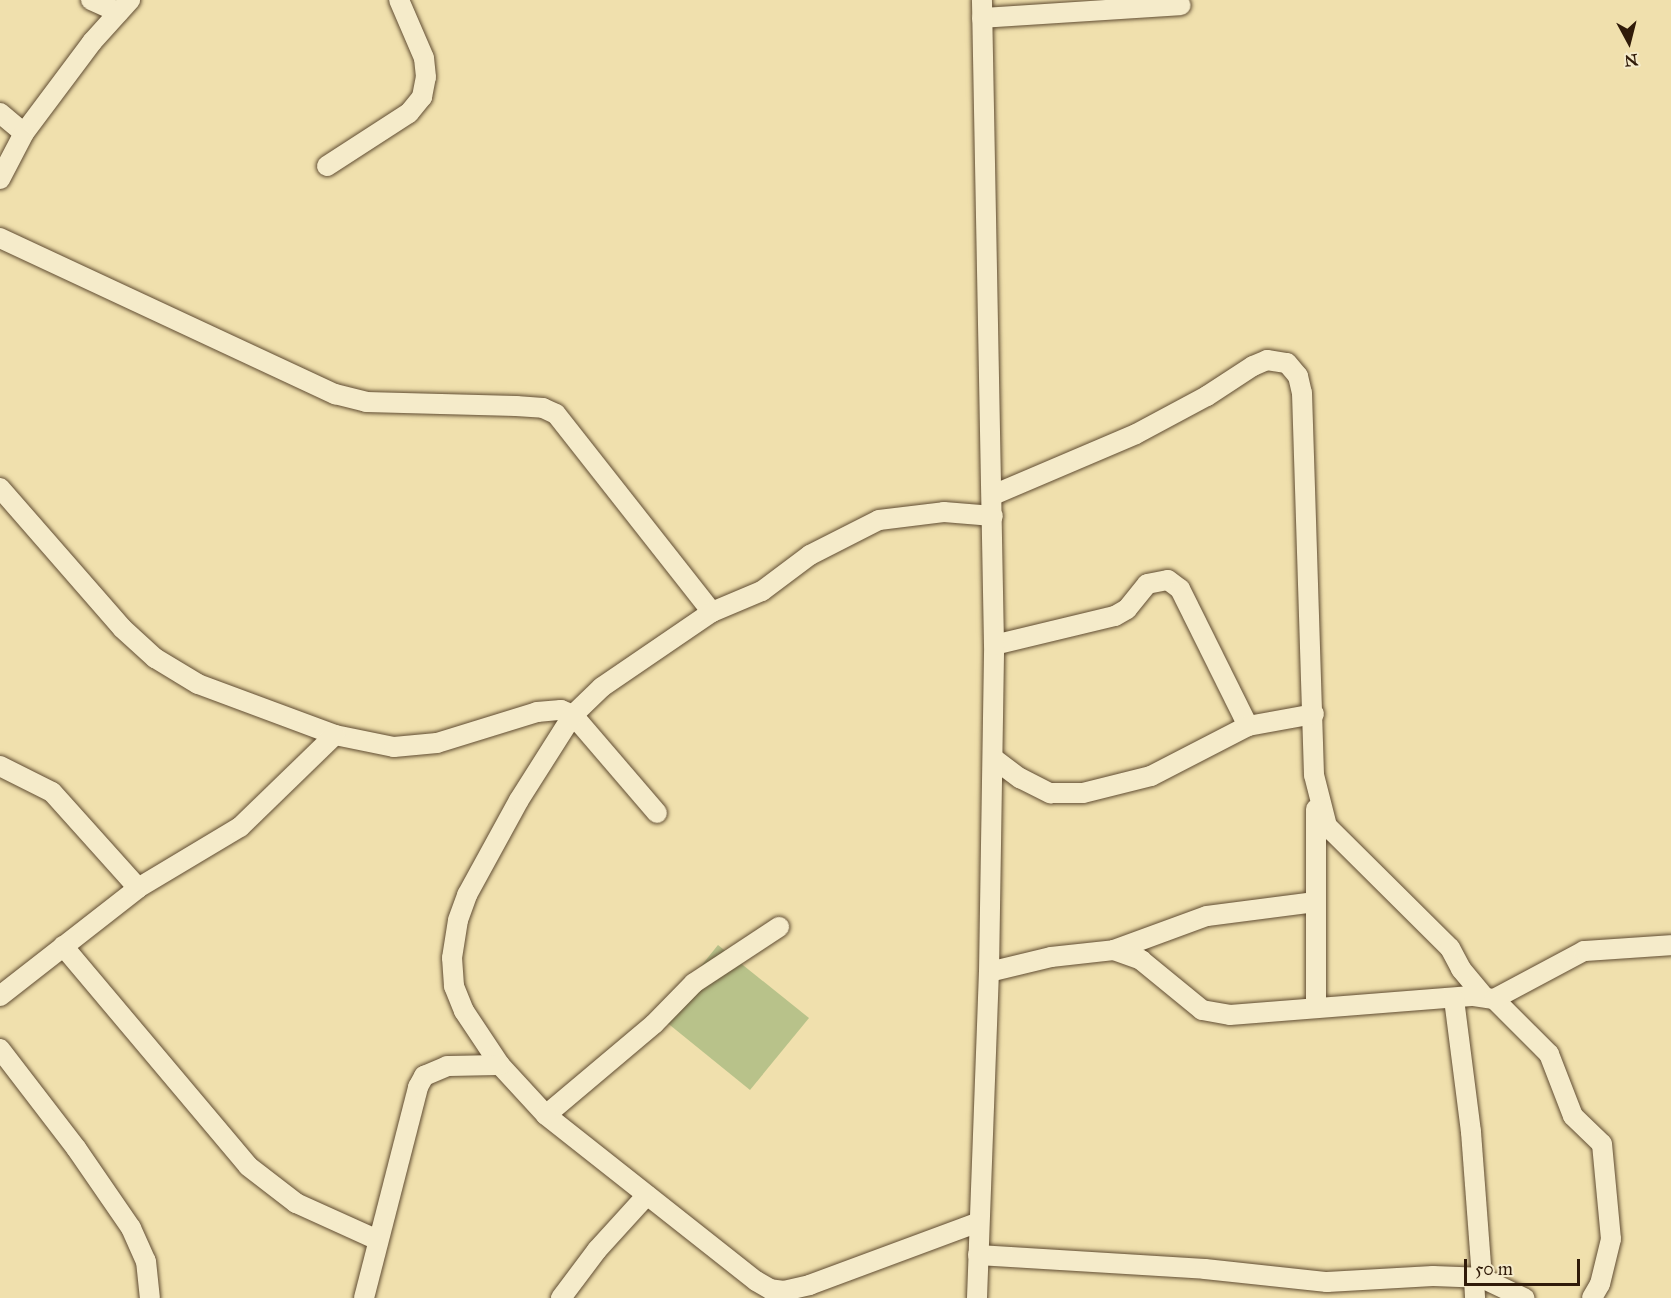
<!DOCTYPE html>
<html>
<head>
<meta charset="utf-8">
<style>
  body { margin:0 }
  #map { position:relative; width:1671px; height:1298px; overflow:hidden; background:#f0e0ad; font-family:"IM FELL Great Primer",serif }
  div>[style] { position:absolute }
  .green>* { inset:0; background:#b8c28a }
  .roads { filter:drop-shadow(0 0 2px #604c32) drop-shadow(0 0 2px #604c32) }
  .minor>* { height:20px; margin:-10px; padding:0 10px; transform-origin:10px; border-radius:10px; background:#f5ebca }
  span { translate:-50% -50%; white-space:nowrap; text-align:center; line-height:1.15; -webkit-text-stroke:4.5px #f5ebca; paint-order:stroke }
  .north { position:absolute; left:1599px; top:12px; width:60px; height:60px; -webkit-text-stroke:4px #f5ebca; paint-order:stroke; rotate:173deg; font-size:16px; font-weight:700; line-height:24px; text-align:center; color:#301b09 }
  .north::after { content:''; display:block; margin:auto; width:21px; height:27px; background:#301b09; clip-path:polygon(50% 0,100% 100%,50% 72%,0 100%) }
  .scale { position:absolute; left:1464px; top:1259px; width:116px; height:27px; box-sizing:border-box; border:3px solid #301b09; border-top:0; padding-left:8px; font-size:18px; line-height:21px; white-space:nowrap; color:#301b09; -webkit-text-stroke:4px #f5ebca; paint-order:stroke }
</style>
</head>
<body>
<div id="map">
  <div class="green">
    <div style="clip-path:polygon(718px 945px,809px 1018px,750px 1090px,660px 1017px)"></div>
  </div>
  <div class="roads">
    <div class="minor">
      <div style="left:91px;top:0;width:30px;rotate:24deg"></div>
      <div style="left:982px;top:18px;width:199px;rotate:-3.7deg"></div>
      <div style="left:0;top:113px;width:31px;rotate:40deg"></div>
      <div style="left:327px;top:166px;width:98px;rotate:-32.9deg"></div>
      <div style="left:409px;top:113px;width:21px;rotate:-51deg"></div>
      <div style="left:422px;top:97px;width:20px;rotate:-79deg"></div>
      <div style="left:426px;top:77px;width:19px;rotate:-96deg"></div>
      <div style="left:424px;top:58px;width:63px;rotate:-113.3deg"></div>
      <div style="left:0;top:179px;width:52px;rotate:-62.4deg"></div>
      <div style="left:24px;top:133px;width:114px;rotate:-53.2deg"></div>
      <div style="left:92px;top:42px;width:57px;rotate:-47.9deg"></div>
      <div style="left:0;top:238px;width:370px;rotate:25deg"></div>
      <div style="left:335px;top:394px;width:32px;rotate:14deg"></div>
      <div style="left:366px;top:402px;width:150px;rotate:1.5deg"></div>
      <div style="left:516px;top:406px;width:27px;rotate:4deg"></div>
      <div style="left:543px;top:408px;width:14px;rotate:25deg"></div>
      <div style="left:556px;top:414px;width:252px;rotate:51.8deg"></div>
      <div style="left:0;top:488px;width:186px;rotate:48.9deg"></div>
      <div style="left:122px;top:628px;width:45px;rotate:42.3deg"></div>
      <div style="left:155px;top:658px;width:50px;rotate:31.2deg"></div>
      <div style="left:198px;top:684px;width:146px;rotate:20.4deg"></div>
      <div style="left:335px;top:735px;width:60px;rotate:11.5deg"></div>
      <div style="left:394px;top:747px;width:43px;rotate:-5.3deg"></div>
      <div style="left:437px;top:743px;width:105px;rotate:-17.2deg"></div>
      <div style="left:537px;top:712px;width:24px;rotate:-5deg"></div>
      <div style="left:561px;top:710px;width:13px;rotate:23deg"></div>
      <div style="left:573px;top:715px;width:129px;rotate:49.4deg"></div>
      <div style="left:993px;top:495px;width:155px;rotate:-23.1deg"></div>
      <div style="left:1136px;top:434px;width:81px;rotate:-28.2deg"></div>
      <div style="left:1207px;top:396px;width:55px;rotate:-33.1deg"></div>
      <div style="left:1253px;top:366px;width:15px;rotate:-23deg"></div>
      <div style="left:1267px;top:360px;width:20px;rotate:9deg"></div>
      <div style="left:1287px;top:363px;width:17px;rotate:50deg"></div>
      <div style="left:1298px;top:376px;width:17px;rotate:77deg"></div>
      <div style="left:1302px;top:393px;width:382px;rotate:88.2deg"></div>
      <div style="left:1314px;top:775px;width:53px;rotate:75.7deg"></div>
      <div style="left:1327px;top:826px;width:173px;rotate:44.8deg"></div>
      <div style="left:1450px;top:948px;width:24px;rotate:62deg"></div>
      <div style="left:1461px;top:969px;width:35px;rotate:50deg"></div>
      <div style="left:994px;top:645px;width:124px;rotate:-13.5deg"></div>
      <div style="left:1115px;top:616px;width:14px;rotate:-30deg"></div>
      <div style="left:1127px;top:609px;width:32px;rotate:-51deg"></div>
      <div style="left:1147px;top:584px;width:21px;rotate:-11deg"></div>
      <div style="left:1168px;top:580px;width:15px;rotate:37deg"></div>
      <div style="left:1180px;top:589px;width:153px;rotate:63.6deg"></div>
      <div style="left:993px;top:758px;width:34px;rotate:37deg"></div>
      <div style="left:1020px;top:778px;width:34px;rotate:27deg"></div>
      <div style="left:1050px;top:793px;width:33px"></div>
      <div style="left:1083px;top:793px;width:70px;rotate:-14deg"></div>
      <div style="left:1151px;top:776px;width:109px;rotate:-27.3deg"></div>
      <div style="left:1248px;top:726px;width:67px;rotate:-10.3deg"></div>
      <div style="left:0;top:766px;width:58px;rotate:26.6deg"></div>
      <div style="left:52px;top:792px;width:129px;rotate:48.1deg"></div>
      <div style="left:63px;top:946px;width:287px;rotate:49.9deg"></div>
      <div style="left:248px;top:1166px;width:61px;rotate:37.6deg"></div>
      <div style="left:296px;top:1203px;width:90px;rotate:24.3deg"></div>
      <div style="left:1114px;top:950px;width:99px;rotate:-20.1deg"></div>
      <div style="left:1207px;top:916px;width:109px;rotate:-7.4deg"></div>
      <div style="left:989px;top:972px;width:64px;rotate:-13.6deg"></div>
      <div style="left:1051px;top:957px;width:63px;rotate:-6.3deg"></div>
      <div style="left:1114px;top:950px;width:29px;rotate:20deg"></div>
      <div style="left:1141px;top:960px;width:79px;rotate:39.3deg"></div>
      <div style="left:1202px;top:1010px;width:28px;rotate:10deg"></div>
      <div style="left:1230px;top:1015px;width:245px;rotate:-4.5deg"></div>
      <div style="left:1474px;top:996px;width:20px;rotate:9deg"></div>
      <div style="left:1494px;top:999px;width:78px;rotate:45deg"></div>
      <div style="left:1549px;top:1054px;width:66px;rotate:68.8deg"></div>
      <div style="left:1573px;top:1116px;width:40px;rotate:44deg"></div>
      <div style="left:1602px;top:1144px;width:95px;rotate:84.6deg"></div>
      <div style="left:1611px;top:1239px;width:46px;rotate:103.7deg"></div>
      <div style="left:1600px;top:1284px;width:16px;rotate:120deg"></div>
      <div style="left:0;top:996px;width:175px;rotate:-38deg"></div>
      <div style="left:138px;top:888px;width:119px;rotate:-30.9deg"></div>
      <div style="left:240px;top:827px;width:132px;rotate:-44.1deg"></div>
      <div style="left:1454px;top:999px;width:134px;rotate:82.7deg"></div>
      <div style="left:1471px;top:1132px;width:146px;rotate:85.7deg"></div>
      <div style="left:1494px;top:999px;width:102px;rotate:-28.1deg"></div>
      <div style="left:1584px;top:951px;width:87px;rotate:-3.9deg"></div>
      <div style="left:1316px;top:1008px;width:199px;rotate:-90deg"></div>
      <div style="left:0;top:1049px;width:125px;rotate:52.5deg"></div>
      <div style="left:76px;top:1148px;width:97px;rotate:55.5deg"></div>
      <div style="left:131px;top:1228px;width:36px;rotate:66deg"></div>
      <div style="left:146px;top:1261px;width:37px;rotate:84deg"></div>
      <div style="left:546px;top:1115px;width:141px;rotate:-40.1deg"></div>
      <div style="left:654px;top:1024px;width:57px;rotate:-45.7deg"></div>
      <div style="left:694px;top:983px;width:102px;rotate:-33.4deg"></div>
      <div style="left:979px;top:1222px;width:180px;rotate:159.6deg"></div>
      <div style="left:810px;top:1285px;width:27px;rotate:167deg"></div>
      <div style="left:784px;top:1291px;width:14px;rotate:-172deg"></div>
      <div style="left:770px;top:1289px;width:16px;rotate:-150deg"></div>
      <div style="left:756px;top:1281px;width:268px;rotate:-141.7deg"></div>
      <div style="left:546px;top:1115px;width:68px;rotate:-132.6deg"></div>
      <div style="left:500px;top:1065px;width:65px;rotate:-123.7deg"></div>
      <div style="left:464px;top:1011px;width:27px;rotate:-112deg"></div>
      <div style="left:454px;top:986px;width:28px;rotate:-94deg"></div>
      <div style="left:452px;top:958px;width:38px;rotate:-81deg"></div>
      <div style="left:458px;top:920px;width:27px;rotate:-70deg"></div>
      <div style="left:467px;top:895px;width:108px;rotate:-61.3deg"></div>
      <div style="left:519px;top:800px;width:101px;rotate:-57.6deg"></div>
      <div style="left:573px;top:715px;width:40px;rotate:-44deg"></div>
      <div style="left:602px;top:687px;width:133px;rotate:-34.3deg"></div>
      <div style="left:712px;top:612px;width:54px;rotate:-22.8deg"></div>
      <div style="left:762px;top:591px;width:60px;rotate:-36.9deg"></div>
      <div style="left:810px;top:555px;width:77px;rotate:-26.9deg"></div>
      <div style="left:879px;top:520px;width:65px;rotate:-7deg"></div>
      <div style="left:944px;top:512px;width:49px;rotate:4.7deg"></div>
      <div style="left:978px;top:1255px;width:227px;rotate:3.5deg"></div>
      <div style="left:1205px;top:1269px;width:123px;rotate:6.1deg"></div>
      <div style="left:1327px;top:1282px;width:106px;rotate:-3.2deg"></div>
      <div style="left:1433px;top:1276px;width:49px;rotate:2.3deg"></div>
      <div style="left:1482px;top:1278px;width:47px;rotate:25.5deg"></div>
      <div style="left:1474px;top:1278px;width:20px;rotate:87deg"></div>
      <div style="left:364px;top:1298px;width:218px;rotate:-75.6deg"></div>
      <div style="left:418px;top:1087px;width:13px;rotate:-61deg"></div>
      <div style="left:424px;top:1076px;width:25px;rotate:-23deg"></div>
      <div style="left:447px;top:1066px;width:53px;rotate:-1.1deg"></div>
      <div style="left:561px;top:1298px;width:60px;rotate:-53.1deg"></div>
      <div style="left:597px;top:1250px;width:74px;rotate:-47.7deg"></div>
      <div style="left:977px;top:1298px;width:326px;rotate:-87.9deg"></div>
      <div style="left:989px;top:972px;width:327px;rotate:-89.1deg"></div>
      <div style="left:994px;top:645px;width:645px;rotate:-91.07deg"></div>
    </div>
  </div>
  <div class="north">N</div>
  <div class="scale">50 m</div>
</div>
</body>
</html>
